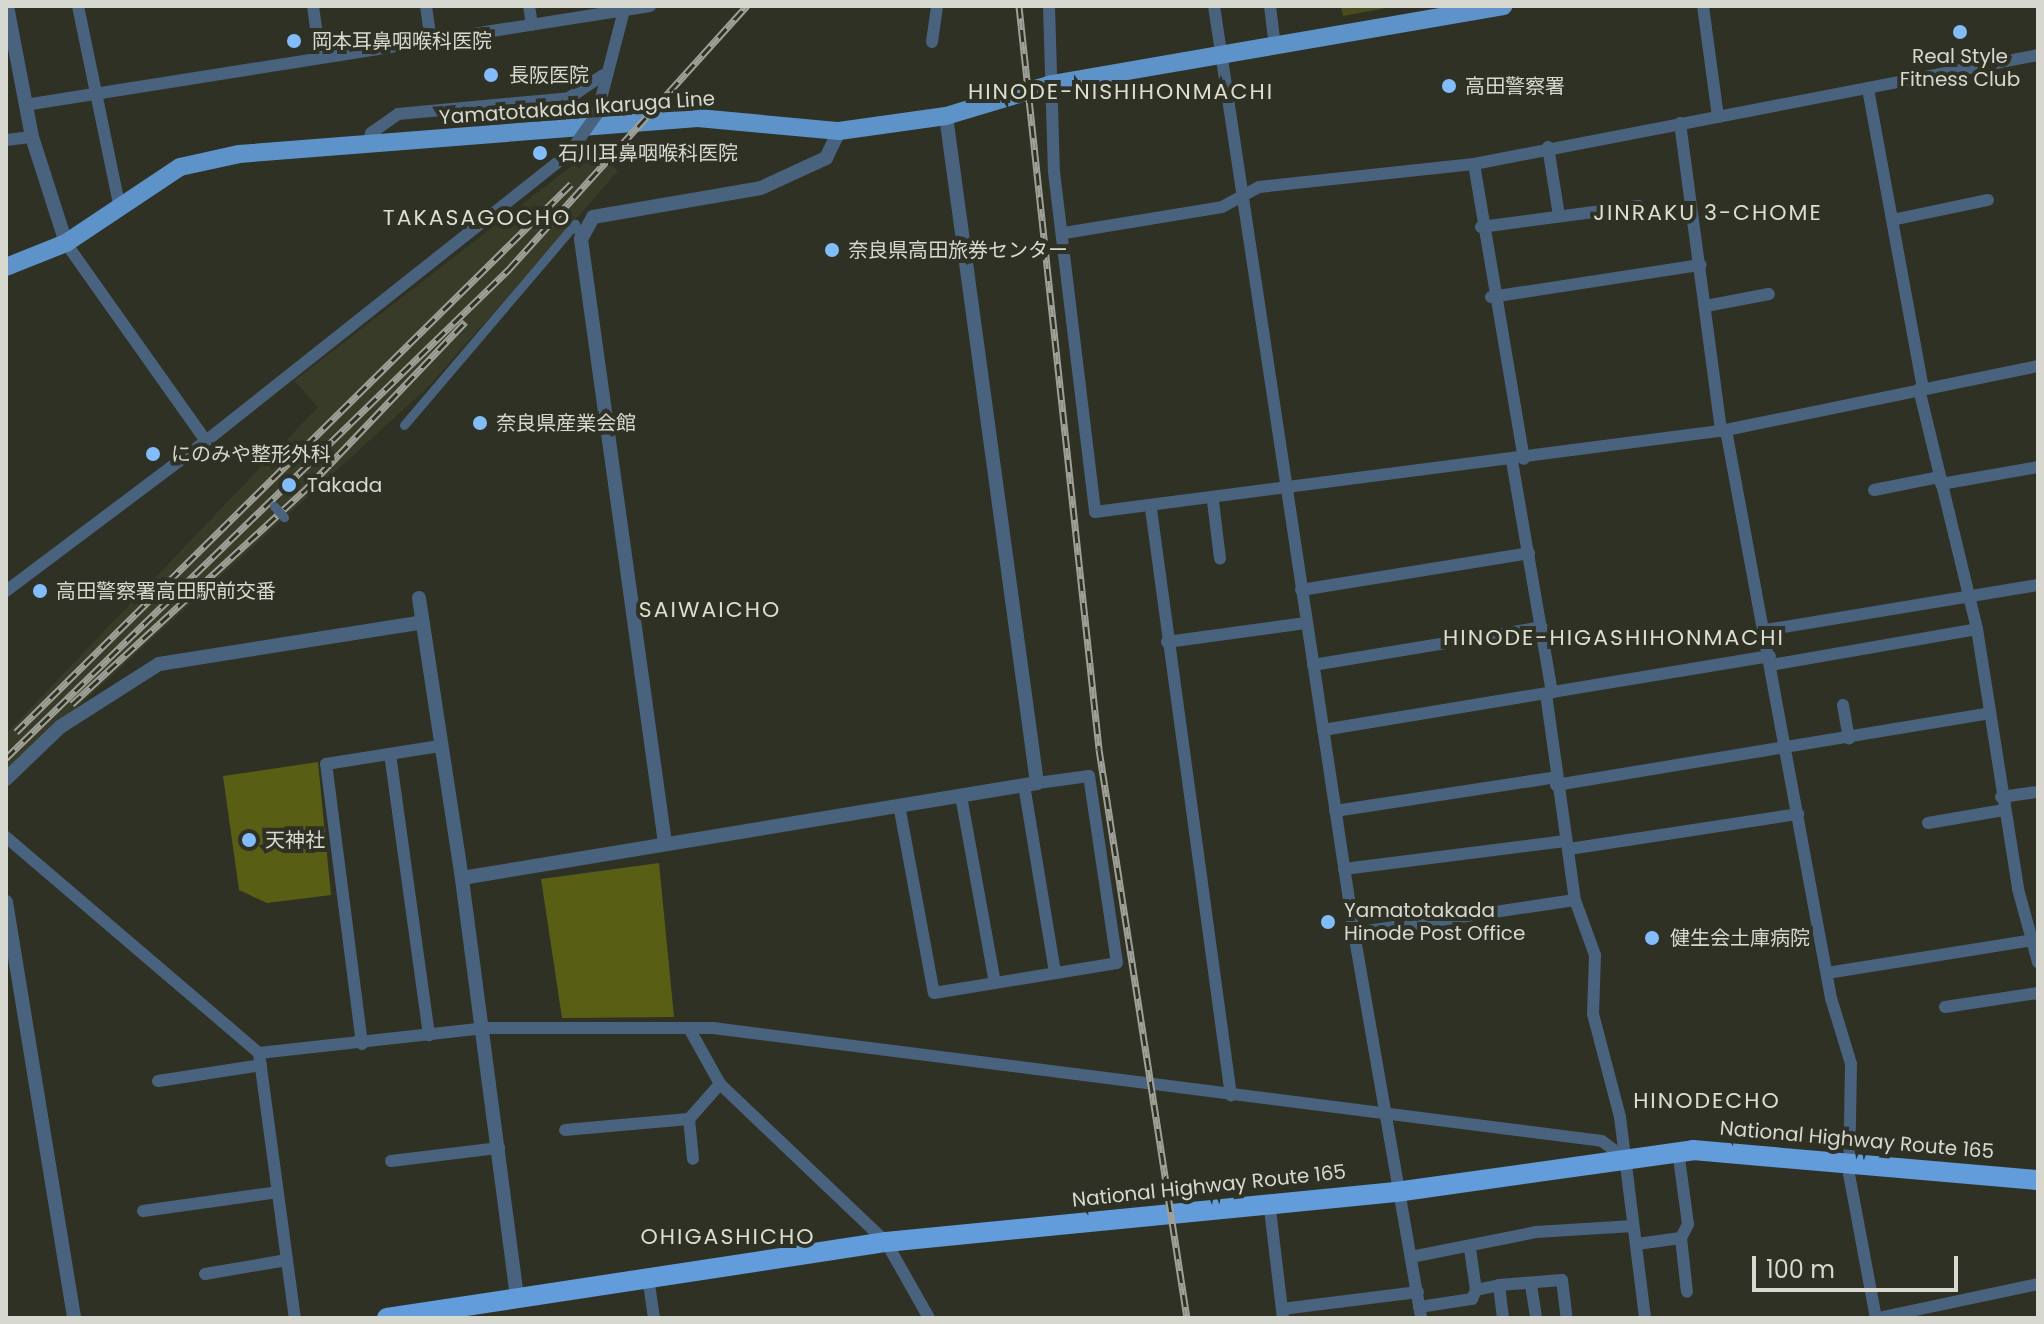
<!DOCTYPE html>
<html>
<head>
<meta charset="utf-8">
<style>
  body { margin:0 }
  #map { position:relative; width:2044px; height:1324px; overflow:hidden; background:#2f3125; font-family:Poppins,"Noto Sans JP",sans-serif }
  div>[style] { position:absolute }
  .built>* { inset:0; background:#393b29 }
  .green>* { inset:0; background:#595e15 }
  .water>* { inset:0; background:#494d1b }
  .pedestrian>* { height:9px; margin:-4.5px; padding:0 4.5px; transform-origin:4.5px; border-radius:4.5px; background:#49627d }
  .minor>* { height:12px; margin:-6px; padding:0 6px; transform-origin:6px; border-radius:6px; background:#49627d }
  .tertiary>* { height:14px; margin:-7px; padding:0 7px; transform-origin:7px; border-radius:7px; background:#49627d }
  .primary>* { height:18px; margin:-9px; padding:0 9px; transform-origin:9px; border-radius:9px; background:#5e93ca }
  .trunk>* { height:20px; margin:-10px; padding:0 10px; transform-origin:10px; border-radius:10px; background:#629cda }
  .rail>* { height:7px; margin-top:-3.5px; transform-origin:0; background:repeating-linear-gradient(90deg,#2f3125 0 12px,#9fa097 0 24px); box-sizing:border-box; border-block:2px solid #9fa097 }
  .pedestrian-bridge>* { height:9px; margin:-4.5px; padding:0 4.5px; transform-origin:4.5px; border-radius:4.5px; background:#49627d }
  .minor-bridge>* { height:12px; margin:-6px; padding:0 6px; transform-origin:6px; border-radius:6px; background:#49627d }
  .dots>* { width:22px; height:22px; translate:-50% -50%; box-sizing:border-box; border:4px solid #2f3125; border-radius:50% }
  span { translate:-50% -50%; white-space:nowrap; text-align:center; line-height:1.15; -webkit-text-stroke:8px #2f3125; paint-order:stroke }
  .poi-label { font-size:20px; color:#d7d8d0 }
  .left { translate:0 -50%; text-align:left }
  .street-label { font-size:20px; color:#d7d8d0 }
  .neighbourhood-label { font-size:22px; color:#dcdecf; letter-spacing:2px }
  .frame { position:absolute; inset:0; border:8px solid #d7d8d0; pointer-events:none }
  .scale { position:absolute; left:1752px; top:1256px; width:206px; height:36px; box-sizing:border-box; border:4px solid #d7d8d0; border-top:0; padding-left:10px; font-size:24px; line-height:28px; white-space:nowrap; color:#d7d8d0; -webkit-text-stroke:6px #2f3125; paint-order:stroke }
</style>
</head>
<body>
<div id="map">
  <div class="built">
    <div style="clip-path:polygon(595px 148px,618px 171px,427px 388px,6px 772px,6px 734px,318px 407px,294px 381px)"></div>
  </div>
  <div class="green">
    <div style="clip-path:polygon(318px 762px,331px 895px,267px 903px,239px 890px,223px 776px)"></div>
    <div style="clip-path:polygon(659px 863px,674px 1017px,562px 1018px,541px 879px)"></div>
  </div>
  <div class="water">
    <div style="clip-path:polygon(1341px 6px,1397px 6px,1343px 16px)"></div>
  </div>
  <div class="pedestrian">
    <div style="left:404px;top:425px;width:264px;rotate:-49.6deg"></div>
    <div style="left:575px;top:224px;width:16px;rotate:68deg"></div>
  </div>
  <div class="minor">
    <div style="left:78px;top:6px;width:202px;rotate:78.3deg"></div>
    <div style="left:313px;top:6px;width:52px;rotate:82.3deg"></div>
    <div style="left:426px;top:6px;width:34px;rotate:82deg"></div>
    <div style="left:529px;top:6px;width:19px;rotate:81deg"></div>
    <div style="left:1049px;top:6px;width:166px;rotate:88.3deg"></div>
    <div style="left:1054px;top:172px;width:342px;rotate:83.1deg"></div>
    <div style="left:1095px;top:512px;width:636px;rotate:-7.4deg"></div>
    <div style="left:1726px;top:430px;width:318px;rotate:-11.6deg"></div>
    <div style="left:1214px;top:6px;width:938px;rotate:81.41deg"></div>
    <div style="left:1354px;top:933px;width:391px;rotate:80.1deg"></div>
    <div style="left:1270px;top:6px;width:39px;rotate:83deg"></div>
    <div style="left:1703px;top:6px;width:112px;rotate:82.3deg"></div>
    <div style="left:932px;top:42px;width:36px;rotate:-82deg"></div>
    <div style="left:1868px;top:89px;width:304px;rotate:79.6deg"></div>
    <div style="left:25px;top:105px;width:633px;rotate:-9deg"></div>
    <div style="left:597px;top:114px;width:107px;rotate:-75.4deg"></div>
    <div style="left:1680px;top:123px;width:311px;rotate:82.4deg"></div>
    <div style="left:6px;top:140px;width:26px;rotate:-7deg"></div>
    <div style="left:368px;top:144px;width:11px;rotate:-75deg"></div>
    <div style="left:371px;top:133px;width:33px;rotate:-35deg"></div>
    <div style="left:398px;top:114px;width:172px;rotate:-5.3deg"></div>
    <div style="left:569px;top:98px;width:40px;rotate:-34deg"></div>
    <div style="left:1548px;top:147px;width:70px;rotate:80.9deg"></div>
    <div style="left:1474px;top:164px;width:299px;rotate:80.4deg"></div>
    <div style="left:1897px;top:219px;width:93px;rotate:-11.8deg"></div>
    <div style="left:1481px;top:227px;width:159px;rotate:-7.6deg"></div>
    <div style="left:1064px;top:233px;width:160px;rotate:-9.3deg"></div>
    <div style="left:1222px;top:207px;width:42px;rotate:-28.4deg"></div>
    <div style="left:1259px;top:187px;width:216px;rotate:-6.1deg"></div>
    <div style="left:1474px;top:164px;width:574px;rotate:-10.94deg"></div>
    <div style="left:1491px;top:297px;width:212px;rotate:-8.7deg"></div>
    <div style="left:1706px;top:306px;width:64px;rotate:-10.8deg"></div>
    <div style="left:1919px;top:389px;width:247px;rotate:76.4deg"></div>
    <div style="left:1977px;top:629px;width:263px;rotate:81deg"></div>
    <div style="left:2018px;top:889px;width:76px;rotate:74.7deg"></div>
    <div style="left:1726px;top:430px;width:578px;rotate:79.53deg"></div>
    <div style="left:1831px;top:998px;width:69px;rotate:73.1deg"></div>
    <div style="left:1851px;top:1064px;width:110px;rotate:91deg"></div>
    <div style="left:1849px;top:1174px;width:147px;rotate:79.4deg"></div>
    <div style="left:206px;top:441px;width:465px;rotate:-38.4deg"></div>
    <div style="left:1512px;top:461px;width:235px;rotate:80.2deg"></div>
    <div style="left:1941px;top:484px;width:98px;rotate:-9.9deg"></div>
    <div style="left:1874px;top:490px;width:66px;rotate:-11.3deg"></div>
    <div style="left:1213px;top:501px;width:58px;rotate:83.1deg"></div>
    <div style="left:1151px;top:509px;width:592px;rotate:82.24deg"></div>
    <div style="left:1301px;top:590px;width:231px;rotate:-9.2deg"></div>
    <div style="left:6px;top:591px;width:250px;rotate:-36.9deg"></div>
    <div style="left:206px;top:441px;width:242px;rotate:-125.3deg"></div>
    <div style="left:1766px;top:630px;width:276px;rotate:-9.4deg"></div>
    <div style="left:1167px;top:642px;width:140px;rotate:-7.8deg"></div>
    <div style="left:1313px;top:665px;width:232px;rotate:-9.4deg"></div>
    <div style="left:1771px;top:665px;width:209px;rotate:-9.9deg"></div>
    <div style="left:1546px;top:694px;width:208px;rotate:82deg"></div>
    <div style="left:1575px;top:900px;width:59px;rotate:70deg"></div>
    <div style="left:1595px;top:955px;width:59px;rotate:91.9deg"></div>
    <div style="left:1593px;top:1014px;width:106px;rotate:75.3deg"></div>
    <div style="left:1620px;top:1117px;width:203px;rotate:82.9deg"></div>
    <div style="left:1843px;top:705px;width:34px;rotate:80deg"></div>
    <div style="left:1323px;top:730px;width:453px;rotate:-9.4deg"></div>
    <div style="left:390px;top:754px;width:284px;rotate:82.1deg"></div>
    <div style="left:1024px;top:785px;width:190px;rotate:80.6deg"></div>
    <div style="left:1556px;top:785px;width:440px;rotate:-9.4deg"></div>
    <div style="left:961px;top:796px;width:190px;rotate:79.7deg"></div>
    <div style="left:2001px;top:797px;width:37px;rotate:-8deg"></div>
    <div style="left:899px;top:805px;width:191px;rotate:79.5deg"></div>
    <div style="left:934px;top:993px;width:185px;rotate:-9.3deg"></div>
    <div style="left:1117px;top:963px;width:189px;rotate:-98.5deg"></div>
    <div style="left:1089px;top:776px;width:52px;rotate:172.3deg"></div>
    <div style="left:1335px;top:811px;width:224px;rotate:-8.7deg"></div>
    <div style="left:1928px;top:823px;width:77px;rotate:-9.7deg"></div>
    <div style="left:6px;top:837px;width:333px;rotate:40.5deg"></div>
    <div style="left:259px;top:1053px;width:227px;rotate:-6.3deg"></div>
    <div style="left:485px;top:1028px;width:228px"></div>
    <div style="left:713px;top:1028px;width:896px;rotate:7.24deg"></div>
    <div style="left:1602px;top:1141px;width:25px;rotate:37deg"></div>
    <div style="left:1569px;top:849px;width:232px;rotate:-8.7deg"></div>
    <div style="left:1344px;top:869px;width:223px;rotate:-7.2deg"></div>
    <div style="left:1354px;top:933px;width:223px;rotate:-8.5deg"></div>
    <div style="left:1827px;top:973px;width:208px;rotate:-9.1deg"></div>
    <div style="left:1945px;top:1007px;width:94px;rotate:-8.6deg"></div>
    <div style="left:690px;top:1030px;width:62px;rotate:60.9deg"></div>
    <div style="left:720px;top:1084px;width:229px;rotate:43.6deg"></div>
    <div style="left:886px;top:1242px;width:87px;rotate:60.5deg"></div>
    <div style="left:362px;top:1044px;width:282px;rotate:-97.3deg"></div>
    <div style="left:326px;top:764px;width:115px;rotate:-9deg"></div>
    <div style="left:259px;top:1053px;width:267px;rotate:82.3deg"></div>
    <div style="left:158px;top:1081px;width:104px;rotate:-8.8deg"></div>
    <div style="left:689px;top:1119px;width:40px;rotate:84.3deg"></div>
    <div style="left:565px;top:1130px;width:124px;rotate:-5.1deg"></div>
    <div style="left:689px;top:1119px;width:47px;rotate:-48.5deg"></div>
    <div style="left:391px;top:1161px;width:109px;rotate:-6.9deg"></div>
    <div style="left:1269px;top:1201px;width:118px;rotate:83.2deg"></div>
    <div style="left:143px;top:1211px;width:136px;rotate:-8deg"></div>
    <div style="left:1681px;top:1238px;width:54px;rotate:83.7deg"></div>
    <div style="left:1637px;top:1244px;width:44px;rotate:-7.8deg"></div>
    <div style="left:1681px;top:1238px;width:16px;rotate:-63deg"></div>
    <div style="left:1688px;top:1224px;width:74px;rotate:-97.8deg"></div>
    <div style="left:1470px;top:1249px;width:41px;rotate:81.7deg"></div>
    <div style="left:1411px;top:1257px;width:127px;rotate:-11.3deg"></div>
    <div style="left:1536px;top:1232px;width:97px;rotate:-3.5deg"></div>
    <div style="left:205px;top:1274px;width:83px;rotate:-9.7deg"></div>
    <div style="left:648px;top:1277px;width:41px;rotate:81.7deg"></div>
    <div style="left:1531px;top:1285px;width:33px;rotate:81deg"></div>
    <div style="left:1419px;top:1307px;width:54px;rotate:-8.6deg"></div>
    <div style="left:1472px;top:1299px;width:10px;rotate:-66deg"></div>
    <div style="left:1476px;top:1290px;width:24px;rotate:-12deg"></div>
    <div style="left:1282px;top:1309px;width:137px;rotate:-7.1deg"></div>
    <div style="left:1503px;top:1318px;width:33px;rotate:-97deg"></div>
    <div style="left:1499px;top:1285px;width:63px;rotate:-4.5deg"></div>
    <div style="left:1562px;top:1280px;width:38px;rotate:83deg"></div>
    <div style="left:1878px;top:1318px;width:164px;rotate:-12deg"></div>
  </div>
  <div class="tertiary">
    <div style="left:7px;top:6px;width:133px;rotate:79.2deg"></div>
    <div style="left:32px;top:137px;width:111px;rotate:72.2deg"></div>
    <div style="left:419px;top:598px;width:283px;rotate:81.3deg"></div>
    <div style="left:6px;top:779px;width:75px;rotate:-43.9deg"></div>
    <div style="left:60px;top:727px;width:117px;rotate:-32.5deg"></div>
    <div style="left:159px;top:664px;width:267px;rotate:-9deg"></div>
    <div style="left:665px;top:843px;width:610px;rotate:-97.92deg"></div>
    <div style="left:581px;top:239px;width:25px;rotate:-61deg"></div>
    <div style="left:593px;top:217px;width:170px;rotate:-9.8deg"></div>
    <div style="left:761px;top:188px;width:72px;rotate:-24.8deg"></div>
    <div style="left:826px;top:158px;width:30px;rotate:-64deg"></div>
    <div style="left:6px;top:902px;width:422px;rotate:80.7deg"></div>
    <div style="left:517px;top:1297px;width:423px;rotate:-97.5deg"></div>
    <div style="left:462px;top:878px;width:583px;rotate:-9.38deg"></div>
    <div style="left:1037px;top:783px;width:673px;rotate:-97.77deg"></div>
  </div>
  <div class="primary">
    <div style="left:6px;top:267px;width:65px;rotate:-21.8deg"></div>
    <div style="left:66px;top:243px;width:137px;rotate:-33.7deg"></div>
    <div style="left:180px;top:167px;width:60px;rotate:-12.4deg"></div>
    <div style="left:239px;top:154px;width:460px;rotate:-4.5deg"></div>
    <div style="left:698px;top:118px;width:142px;rotate:5.3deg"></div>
    <div style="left:839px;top:131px;width:108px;rotate:-8deg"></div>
    <div style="left:946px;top:116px;width:111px;rotate:-16.8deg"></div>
    <div style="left:1052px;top:84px;width:458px;rotate:-9.8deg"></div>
  </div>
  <div class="trunk">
    <div style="left:387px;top:1318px;width:505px;rotate:-8.66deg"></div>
    <div style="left:886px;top:1242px;width:512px;rotate:-5.6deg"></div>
    <div style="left:1396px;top:1192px;width:300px;rotate:-8deg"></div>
    <div style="left:1693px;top:1150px;width:346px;rotate:5deg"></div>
  </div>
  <div class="rail">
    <div style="left:1019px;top:6px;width:747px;rotate:83.85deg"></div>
    <div style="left:1099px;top:749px;width:576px;rotate:81.21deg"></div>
    <div style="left:72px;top:704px;width:318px;rotate:-42.6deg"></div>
    <div style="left:306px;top:489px;width:231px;rotate:-46.4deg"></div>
    <div style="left:16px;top:732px;width:780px;rotate:-44.64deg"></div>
    <div style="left:6px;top:758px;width:702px;rotate:-44.19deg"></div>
    <div style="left:509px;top:269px;width:355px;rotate:-47.9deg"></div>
  </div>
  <div class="pedestrian-bridge">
    <div style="left:274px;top:506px;width:15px;rotate:48deg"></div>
  </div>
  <div class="minor-bridge">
    <div style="left:570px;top:152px;width:47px;rotate:-54.6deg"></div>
  </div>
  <div class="dots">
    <div style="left:1960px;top:32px;background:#82bcfa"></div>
    <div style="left:294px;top:41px;background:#82bcfa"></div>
    <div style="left:491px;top:75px;background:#82bcfa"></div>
    <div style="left:1449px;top:86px;background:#82bcfa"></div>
    <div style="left:540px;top:153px;background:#82bcfa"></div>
    <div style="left:832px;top:250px;background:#82bcfa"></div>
    <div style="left:480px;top:423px;background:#82bcfa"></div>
    <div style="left:153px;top:454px;background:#82bcfa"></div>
    <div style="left:289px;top:485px;background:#82bcfa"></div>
    <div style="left:40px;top:591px;background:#82bcfa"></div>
    <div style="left:249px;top:840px;background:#82bcfa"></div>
    <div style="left:1328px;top:922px;background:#82bcfa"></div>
    <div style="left:1652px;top:938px;background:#82bcfa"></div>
  </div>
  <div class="poi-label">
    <span class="left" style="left:312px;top:41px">岡本耳鼻咽喉科医院</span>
    <span style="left:1960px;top:68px">Real Style<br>Fitness Club</span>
    <span class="left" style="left:509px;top:75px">長阪医院</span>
    <span class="left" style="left:1465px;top:86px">高田警察署</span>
    <span class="left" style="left:558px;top:153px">石川耳鼻咽喉科医院</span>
    <span class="left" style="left:848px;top:250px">奈良県高田旅券センター</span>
    <span class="left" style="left:496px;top:423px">奈良県産業会館</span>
    <span class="left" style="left:171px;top:454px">にのみや整形外科</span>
    <span class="left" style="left:307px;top:485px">Takada</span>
    <span class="left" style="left:56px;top:591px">高田警察署高田駅前交番</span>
    <span class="left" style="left:265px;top:840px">天神社</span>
    <span class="left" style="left:1344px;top:922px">Yamatotakada<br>Hinode Post Office</span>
    <span class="left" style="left:1670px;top:938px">健生会土庫病院</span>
  </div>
  <div class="street-label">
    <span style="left:577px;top:108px;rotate:-4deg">Yamatotakada Ikaruga Line</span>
    <span style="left:1857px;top:1140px;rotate:5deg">National Highway Route 165</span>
    <span style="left:1209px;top:1186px;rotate:-6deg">National Highway Route 165</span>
  </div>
  <div class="neighbourhood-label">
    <span style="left:1121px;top:92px">HINODE-NISHIHONMACHI</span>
    <span style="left:1708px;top:213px">JINRAKU 3-CHOME</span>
    <span style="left:477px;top:218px">TAKASAGOCHO</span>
    <span style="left:710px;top:610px">SAIWAICHO</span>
    <span style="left:1614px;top:638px">HINODE-HIGASHIHONMACHI</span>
    <span style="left:1707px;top:1101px">HINODECHO</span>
    <span style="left:728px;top:1237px">OHIGASHICHO</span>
  </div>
  <div class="frame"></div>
  <div class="scale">100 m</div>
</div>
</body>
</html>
